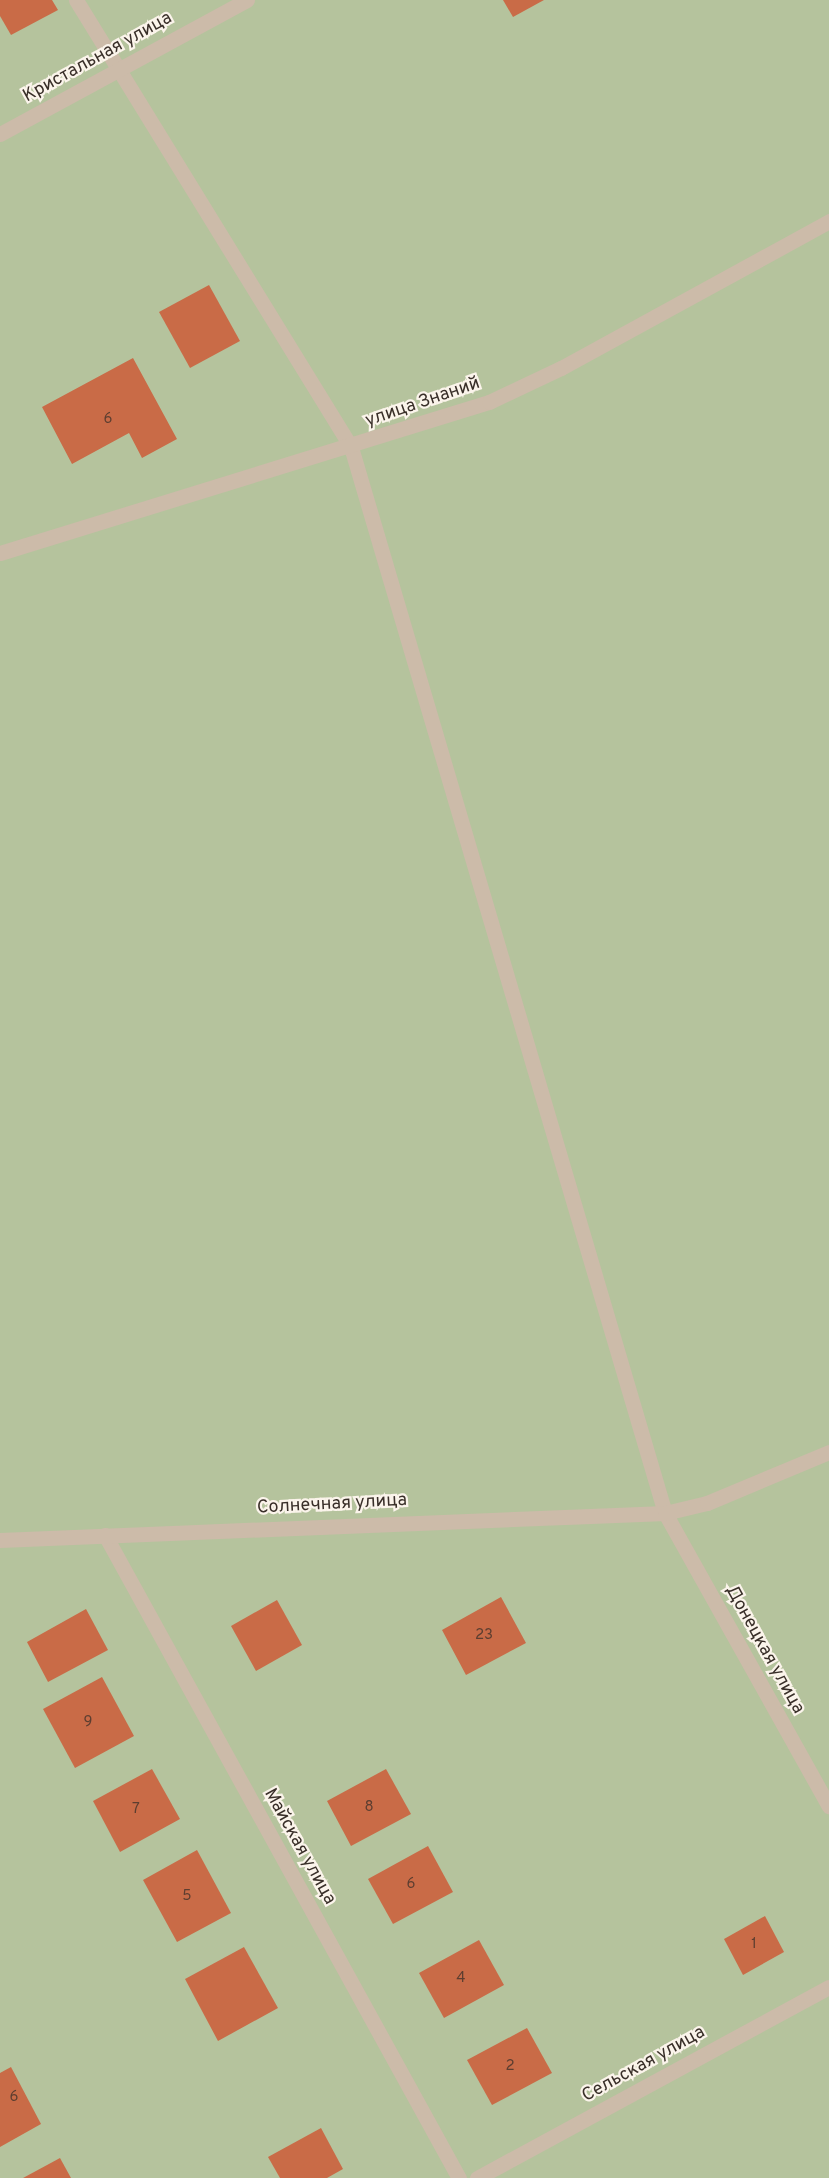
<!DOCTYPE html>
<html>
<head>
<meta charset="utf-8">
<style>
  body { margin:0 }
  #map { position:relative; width:829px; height:2178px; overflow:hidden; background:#f3eade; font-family:Overpass,sans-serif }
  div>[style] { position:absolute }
  .green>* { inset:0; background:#b5c39d }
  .building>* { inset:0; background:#c96b47 }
  .minor>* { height:15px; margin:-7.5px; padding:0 7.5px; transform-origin:7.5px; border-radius:7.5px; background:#ccbba9 }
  span { translate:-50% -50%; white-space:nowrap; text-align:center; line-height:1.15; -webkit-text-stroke:4.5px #fbf4eb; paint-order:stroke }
  .number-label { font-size:15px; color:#5d3e30 }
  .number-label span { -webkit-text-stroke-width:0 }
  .street-label { font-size:18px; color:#392f29 }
</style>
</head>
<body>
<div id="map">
  <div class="green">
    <div style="clip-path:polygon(0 0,829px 0,829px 2178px,0 2178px)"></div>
  </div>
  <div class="building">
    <div style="clip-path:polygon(0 0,52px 0,58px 10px,11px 35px,0 16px)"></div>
    <div style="clip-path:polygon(503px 0,544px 0,513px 17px)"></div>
    <div style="clip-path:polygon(209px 285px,240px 341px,190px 368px,159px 312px)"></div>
    <div style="clip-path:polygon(133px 358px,177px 439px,142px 458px,129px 433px,72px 464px,42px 407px)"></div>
    <div style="clip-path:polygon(501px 1597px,526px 1643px,466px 1675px,442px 1630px)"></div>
    <div style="clip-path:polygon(277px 1600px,302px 1645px,256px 1671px,231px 1626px)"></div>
    <div style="clip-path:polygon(86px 1609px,108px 1650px,48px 1682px,27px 1642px)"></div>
    <div style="clip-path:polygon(102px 1677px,134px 1736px,75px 1768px,43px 1709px)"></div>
    <div style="clip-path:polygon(152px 1769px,180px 1819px,120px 1852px,93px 1801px)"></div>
    <div style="clip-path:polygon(386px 1769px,411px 1814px,351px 1846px,327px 1801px)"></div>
    <div style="clip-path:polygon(428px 1846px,453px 1892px,393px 1924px,368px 1879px)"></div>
    <div style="clip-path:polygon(197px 1850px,231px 1913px,177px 1942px,143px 1880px)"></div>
    <div style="clip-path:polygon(765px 1916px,784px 1952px,743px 1975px,724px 1939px)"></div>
    <div style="clip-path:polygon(479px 1940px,504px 1985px,444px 2018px,419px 1973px)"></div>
    <div style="clip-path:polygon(244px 1947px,278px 2008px,218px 2041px,185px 1979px)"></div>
    <div style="clip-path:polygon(527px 2028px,552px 2073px,492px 2105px,467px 2060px)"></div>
    <div style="clip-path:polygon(11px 2067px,41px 2124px,0 2147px,0 2073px)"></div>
    <div style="clip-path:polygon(321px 2128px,343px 2169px,327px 2178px,280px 2178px,268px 2157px)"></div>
    <div style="clip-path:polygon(60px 2158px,71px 2178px,23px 2178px)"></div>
  </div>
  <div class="minor">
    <div style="left:76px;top:0;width:525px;rotate:58.4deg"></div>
    <div style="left:351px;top:447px;width:1111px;rotate:73.59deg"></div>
    <div style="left:665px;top:1513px;width:336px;rotate:60.8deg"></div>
    <div style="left:0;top:134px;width:281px;rotate:-28.5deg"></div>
    <div style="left:0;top:553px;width:512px;rotate:-17.16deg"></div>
    <div style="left:489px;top:402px;width:80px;rotate:-25.3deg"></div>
    <div style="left:561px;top:368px;width:306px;rotate:-28.7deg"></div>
    <div style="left:105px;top:1535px;width:734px;rotate:61.17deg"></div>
    <div style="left:0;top:1540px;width:666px;rotate:-2.33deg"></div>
    <div style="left:665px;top:1513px;width:43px;rotate:-13.4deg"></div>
    <div style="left:707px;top:1503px;width:132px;rotate:-22.7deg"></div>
    <div style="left:477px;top:2178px;width:400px;rotate:-28.5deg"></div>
  </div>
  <div class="number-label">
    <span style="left:108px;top:420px">6</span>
    <span style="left:484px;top:1636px">23</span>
    <span style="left:88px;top:1723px">9</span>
    <span style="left:369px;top:1808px">8</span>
    <span style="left:136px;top:1810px">7</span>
    <span style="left:411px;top:1885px">6</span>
    <span style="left:187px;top:1897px">5</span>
    <span style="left:754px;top:1945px">1</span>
    <span style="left:461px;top:1979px">4</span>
    <span style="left:510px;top:2067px">2</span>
    <span style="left:14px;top:2098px">6</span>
  </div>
  <div class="street-label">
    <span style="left:98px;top:58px;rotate:-29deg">Кристальная улица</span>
    <span style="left:423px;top:403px;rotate:-19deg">улица Знаний</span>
    <span style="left:332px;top:1505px;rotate:-3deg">Солнечная улица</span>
    <span style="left:764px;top:1650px;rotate:61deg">Донецкая улица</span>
    <span style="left:299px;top:1847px;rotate:61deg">Майская улица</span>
    <span style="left:644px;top:2065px;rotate:-29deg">Сельская улица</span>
  </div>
</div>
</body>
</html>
